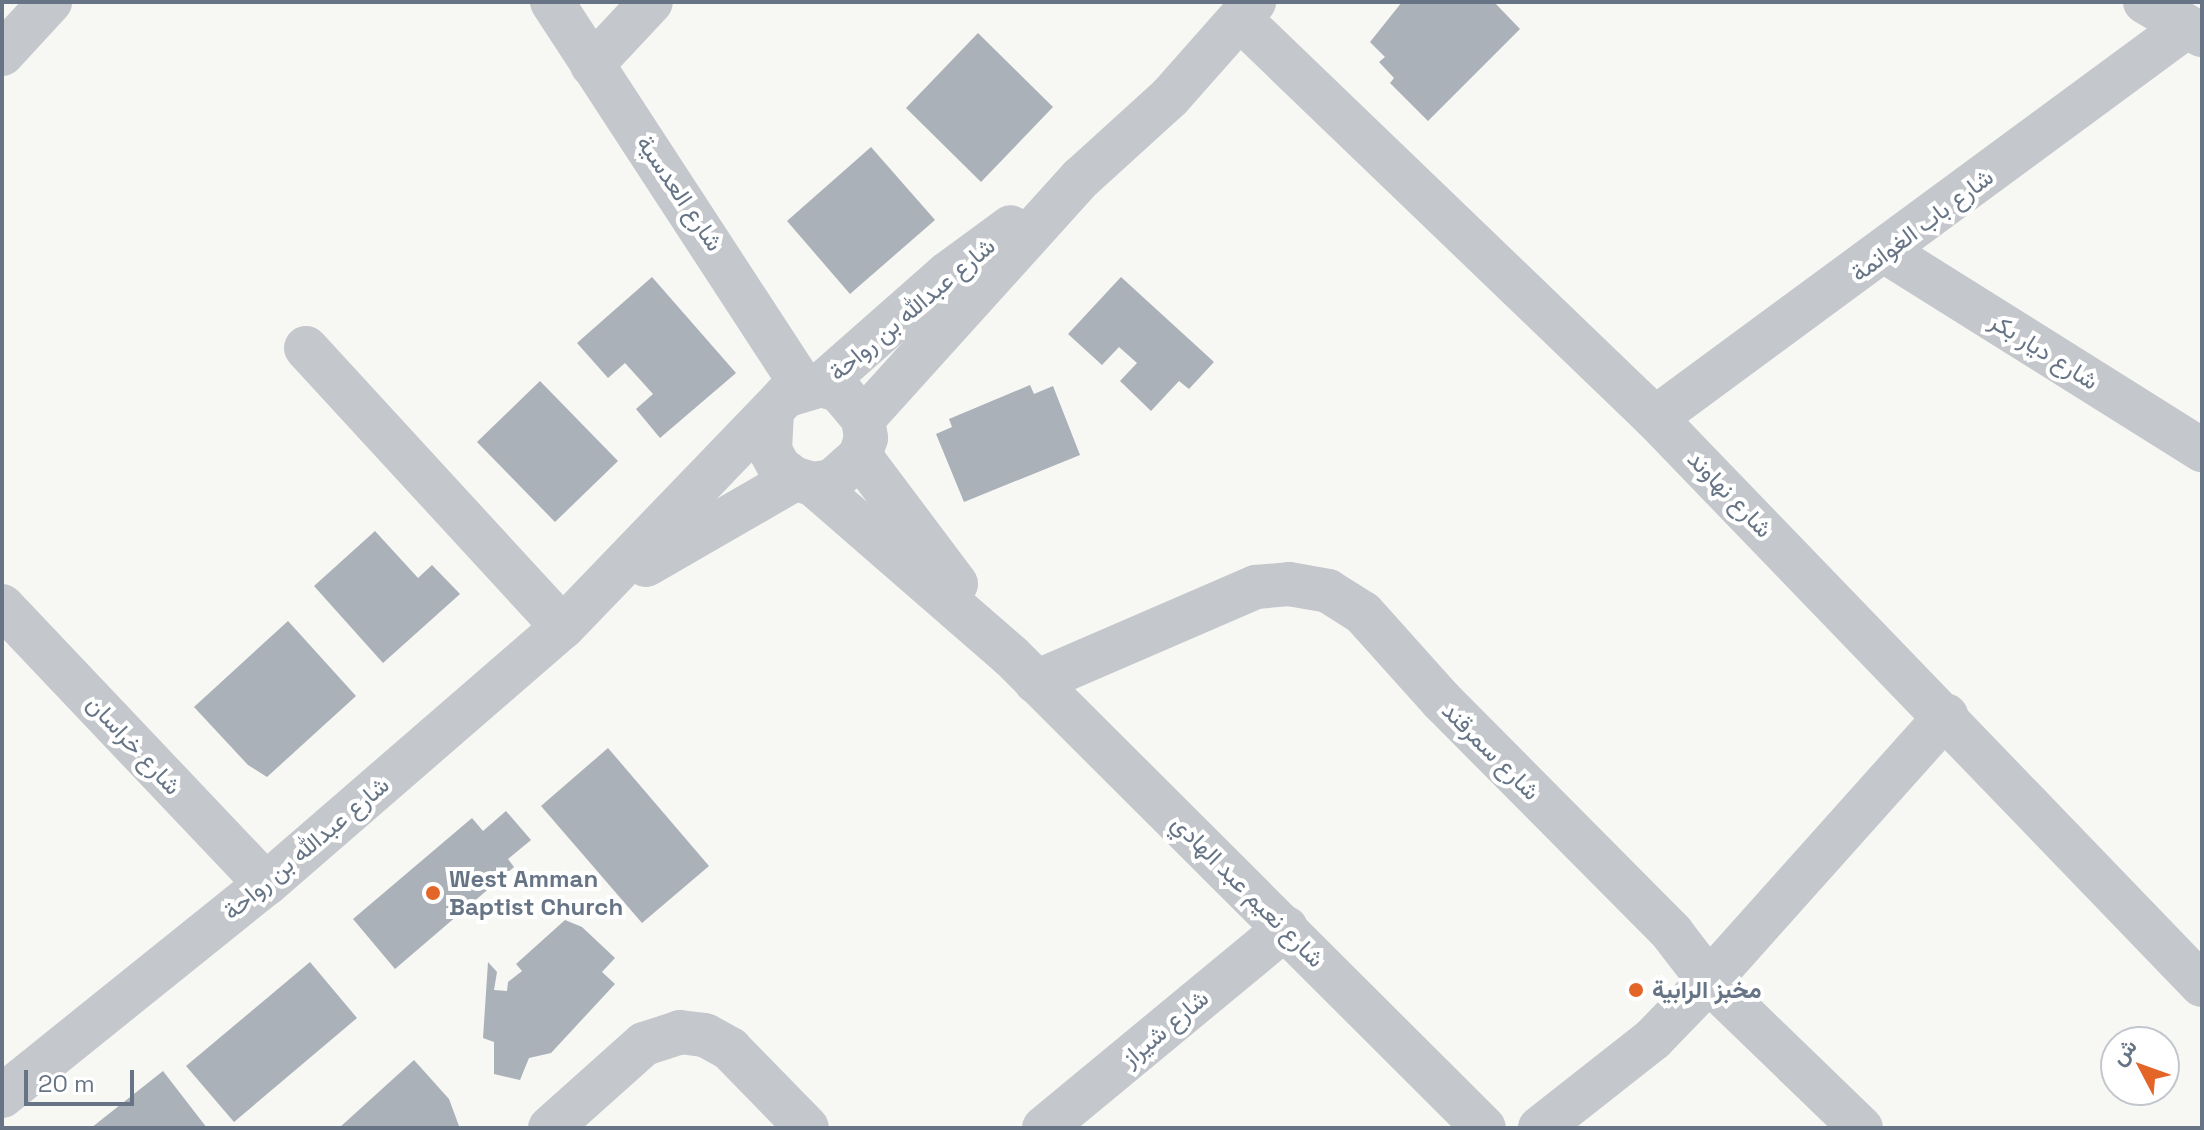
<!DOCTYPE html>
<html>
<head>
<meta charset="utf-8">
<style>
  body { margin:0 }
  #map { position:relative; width:2204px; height:1130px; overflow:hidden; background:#f7f7f4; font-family:"Space Grotesk",Vazirmatn,sans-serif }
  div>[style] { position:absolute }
  .building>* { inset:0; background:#aab1b8 }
  .minor>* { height:44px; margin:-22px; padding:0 22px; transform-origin:22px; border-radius:22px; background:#c4c7cb }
  .dots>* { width:22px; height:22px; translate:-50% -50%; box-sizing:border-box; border:4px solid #fff; border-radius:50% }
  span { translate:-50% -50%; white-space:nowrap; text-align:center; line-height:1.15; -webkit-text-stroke:8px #fff; paint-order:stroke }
  .street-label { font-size:24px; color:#667485 }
  .poi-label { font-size:24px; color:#667485; font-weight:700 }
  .left { translate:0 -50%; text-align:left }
  .frame { position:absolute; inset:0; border:4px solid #667485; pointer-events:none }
  .north { position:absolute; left:2100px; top:1026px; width:80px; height:80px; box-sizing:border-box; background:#fff; border:2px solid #c2c7ce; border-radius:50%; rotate:311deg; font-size:22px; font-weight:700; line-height:32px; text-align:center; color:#667485 }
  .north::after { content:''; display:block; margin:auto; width:28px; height:36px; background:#e36528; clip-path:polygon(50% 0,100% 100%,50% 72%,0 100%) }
  .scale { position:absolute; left:24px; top:1070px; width:110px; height:36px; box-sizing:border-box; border:4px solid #667485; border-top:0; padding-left:10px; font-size:24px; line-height:28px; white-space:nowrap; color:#667485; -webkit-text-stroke:6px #fff; paint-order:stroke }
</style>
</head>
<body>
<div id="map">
  <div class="building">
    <div style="clip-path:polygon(1402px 2px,1494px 2px,1520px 29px,1428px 121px,1390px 83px,1394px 78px,1379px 62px,1385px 57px,1370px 42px)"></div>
    <div style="clip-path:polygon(978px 33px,1053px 107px,981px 182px,906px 108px)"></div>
    <div style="clip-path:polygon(871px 147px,935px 220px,850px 294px,787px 221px)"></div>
    <div style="clip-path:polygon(652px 277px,736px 373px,660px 438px,636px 409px,653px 394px,625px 363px,608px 378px,577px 343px)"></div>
    <div style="clip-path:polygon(1121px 277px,1214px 362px,1189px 389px,1179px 381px,1151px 411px,1120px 381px,1137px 363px,1119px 347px,1102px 365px,1068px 334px)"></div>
    <div style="clip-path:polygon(540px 381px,618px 461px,555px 522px,477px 442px)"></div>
    <div style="clip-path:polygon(1030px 385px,1034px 394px,1053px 386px,1080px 455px,964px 502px,936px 434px,952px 427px,949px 419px)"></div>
    <div style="clip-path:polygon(375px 531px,418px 578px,432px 565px,460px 594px,383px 663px,314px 586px)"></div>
    <div style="clip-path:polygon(288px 621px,356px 696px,267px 777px,248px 765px,194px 707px)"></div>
    <div style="clip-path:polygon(608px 748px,709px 866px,642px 923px,541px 806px)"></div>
    <div style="clip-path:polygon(506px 811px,531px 840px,508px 859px,514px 867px,395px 969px,353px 919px,472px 818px,483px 831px)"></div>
    <div style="clip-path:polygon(565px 920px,582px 927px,615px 958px,602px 972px,615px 984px,551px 1053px,529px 1058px,520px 1080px,494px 1074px,494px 1042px,483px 1038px,488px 962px,497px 972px,494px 990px,507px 991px,508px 982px,522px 971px,516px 964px)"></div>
    <div style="clip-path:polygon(310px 962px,357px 1018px,234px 1122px,186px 1066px)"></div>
    <div style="clip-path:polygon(414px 1060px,449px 1099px,459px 1126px,339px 1128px)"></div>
    <div style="clip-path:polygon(163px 1071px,207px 1128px,91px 1128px)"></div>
  </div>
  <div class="minor">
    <div style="left:552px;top:2px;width:460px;rotate:56.9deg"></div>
    <div style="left:2145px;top:2px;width:66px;rotate:30.1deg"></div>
    <div style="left:1241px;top:20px;width:574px;rotate:43.87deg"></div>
    <div style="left:1655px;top:418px;width:788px;rotate:46.03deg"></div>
    <div style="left:2px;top:54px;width:71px;rotate:-47.3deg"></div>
    <div style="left:592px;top:65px;width:86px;rotate:-46.9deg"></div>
    <div style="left:1886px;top:252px;width:373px;rotate:32.1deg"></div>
    <div style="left:306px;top:348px;width:379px;rotate:47.4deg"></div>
    <div style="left:821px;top:385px;width:168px;rotate:-41.4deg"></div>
    <div style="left:947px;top:274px;width:79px;rotate:-36.3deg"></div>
    <div style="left:1655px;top:418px;width:659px;rotate:-36.37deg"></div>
    <div style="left:863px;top:419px;width:326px;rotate:-47.9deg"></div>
    <div style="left:1082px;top:177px;width:119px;rotate:-42.3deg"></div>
    <div style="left:1170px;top:97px;width:127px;rotate:-48.5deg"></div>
    <div style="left:860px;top:456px;width:160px;rotate:53.1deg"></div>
    <div style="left:813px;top:484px;width:262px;rotate:41deg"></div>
    <div style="left:1011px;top:656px;width:668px;rotate:44.94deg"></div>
    <div style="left:646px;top:565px;width:172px;rotate:-30deg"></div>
    <div style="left:2px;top:606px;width:383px;rotate:46.5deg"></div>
    <div style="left:1036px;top:682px;width:240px;rotate:-23.4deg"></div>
    <div style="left:1256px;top:587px;width:33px;rotate:-5deg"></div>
    <div style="left:1289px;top:584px;width:40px;rotate:10deg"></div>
    <div style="left:1328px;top:591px;width:41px;rotate:32.2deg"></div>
    <div style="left:1363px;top:613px;width:118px;rotate:48.1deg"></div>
    <div style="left:1442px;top:701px;width:327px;rotate:45.2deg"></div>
    <div style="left:1672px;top:933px;width:61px;rotate:52.4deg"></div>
    <div style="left:1709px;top:981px;width:81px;rotate:134deg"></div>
    <div style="left:1653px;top:1039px;width:144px;rotate:141.8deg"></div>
    <div style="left:2px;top:1096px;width:339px;rotate:-38.8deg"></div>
    <div style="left:266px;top:884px;width:393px;rotate:-40.9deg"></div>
    <div style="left:563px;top:627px;width:320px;rotate:-46.1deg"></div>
    <div style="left:785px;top:396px;width:38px;rotate:-17deg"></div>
    <div style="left:821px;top:385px;width:19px;rotate:16deg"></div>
    <div style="left:839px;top:390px;width:38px;rotate:50deg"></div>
    <div style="left:863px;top:419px;width:19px;rotate:81deg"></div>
    <div style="left:866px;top:438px;width:19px;rotate:108deg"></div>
    <div style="left:860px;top:456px;width:38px;rotate:138deg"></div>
    <div style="left:832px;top:481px;width:19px;rotate:171deg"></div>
    <div style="left:813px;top:484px;width:19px;rotate:-164deg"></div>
    <div style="left:795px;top:479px;width:20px;rotate:-143deg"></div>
    <div style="left:779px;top:467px;width:19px;rotate:-118deg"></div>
    <div style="left:770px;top:450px;width:38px;rotate:-87deg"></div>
    <div style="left:550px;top:1128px;width:126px;rotate:-41.8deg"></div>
    <div style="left:644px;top:1044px;width:38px;rotate:-18deg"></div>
    <div style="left:680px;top:1032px;width:25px;rotate:7deg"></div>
    <div style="left:705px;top:1035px;width:29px;rotate:29deg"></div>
    <div style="left:730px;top:1049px;width:110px;rotate:45.7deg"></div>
    <div style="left:1044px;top:1128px;width:314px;rotate:-39.6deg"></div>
    <div style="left:1861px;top:1128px;width:211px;rotate:-136deg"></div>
    <div style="left:1709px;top:981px;width:356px;rotate:-48.2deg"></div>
  </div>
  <div class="dots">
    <div style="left:433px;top:893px;background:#e36528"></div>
    <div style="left:1636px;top:990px;background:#e36528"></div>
  </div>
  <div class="street-label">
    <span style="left:680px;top:193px;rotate:56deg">شارع العدسية</span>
    <span style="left:1922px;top:225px;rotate:-37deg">شارع باب الغوانمة</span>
    <span style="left:912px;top:309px;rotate:-40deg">شارع عبدالله بن رواحة</span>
    <span style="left:2044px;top:351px;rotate:32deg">شارع ديار بكر</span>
    <span style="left:1730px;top:494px;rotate:46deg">شارع نهاوند</span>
    <span style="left:134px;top:745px;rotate:47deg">شارع خراسان</span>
    <span style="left:1491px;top:751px;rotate:45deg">شارع سمرقند</span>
    <span style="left:306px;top:848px;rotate:-40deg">شارع عبدالله بن رواحة</span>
    <span style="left:1248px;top:891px;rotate:45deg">شارع نعيم عبد الهادي</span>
    <span style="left:1165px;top:1028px;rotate:-40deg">شارع شيراز</span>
  </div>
  <div class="poi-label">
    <span class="left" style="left:449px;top:893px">West Amman<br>Baptist Church</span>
    <span class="left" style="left:1652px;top:990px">مخبز الرابية</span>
  </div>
  <div class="frame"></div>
  <div class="north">ش</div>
  <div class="scale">20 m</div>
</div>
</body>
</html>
